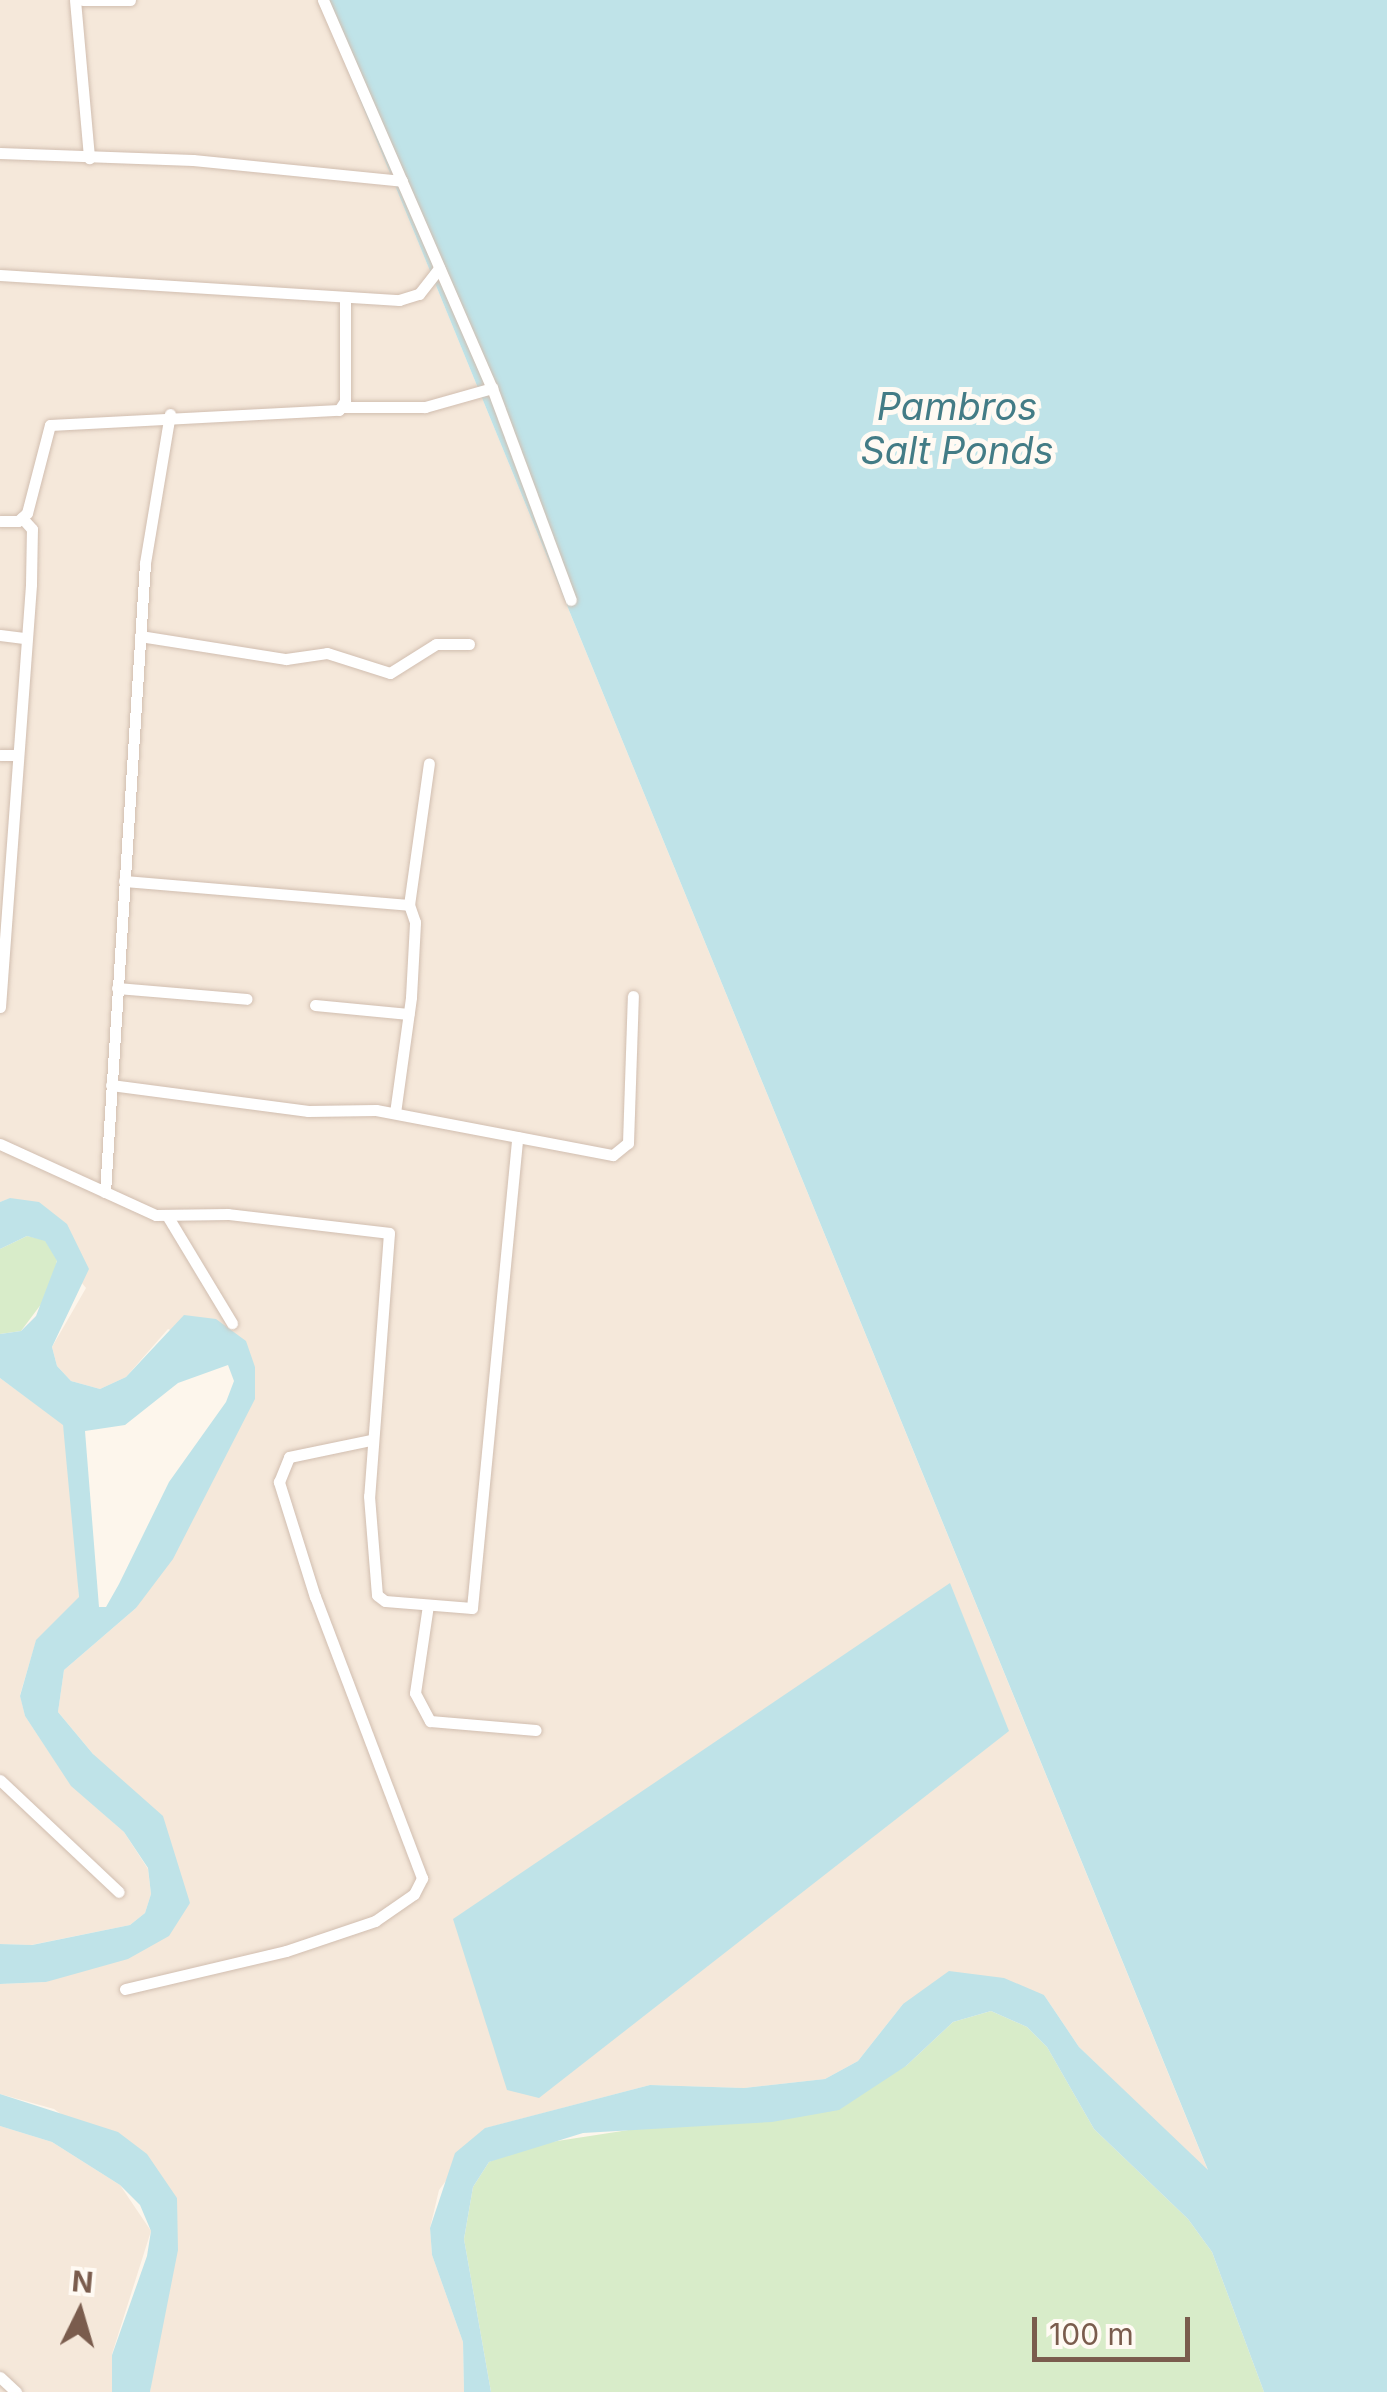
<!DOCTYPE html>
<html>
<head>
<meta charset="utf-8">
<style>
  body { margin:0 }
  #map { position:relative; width:1387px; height:2392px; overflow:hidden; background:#fdf6ec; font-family:Inter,sans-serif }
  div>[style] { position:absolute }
  .residential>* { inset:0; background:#f5e8da }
  .green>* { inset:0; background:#d8ecc9 }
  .water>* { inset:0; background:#bfe3e8 }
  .roads { filter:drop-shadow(0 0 2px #d1beb0) drop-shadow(0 0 2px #d1beb0) }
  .street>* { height:11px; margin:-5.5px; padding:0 5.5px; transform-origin:5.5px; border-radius:5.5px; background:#fff }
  span { translate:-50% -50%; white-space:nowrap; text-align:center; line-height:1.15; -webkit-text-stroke:10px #fffaf3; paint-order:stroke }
  .water-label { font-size:38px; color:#437c86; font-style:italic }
  .north { position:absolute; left:30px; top:2262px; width:100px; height:100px; -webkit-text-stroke:8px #fffaf3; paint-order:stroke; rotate:5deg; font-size:28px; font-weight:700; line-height:40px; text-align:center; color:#7a5c4d }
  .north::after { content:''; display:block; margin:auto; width:35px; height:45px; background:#7a5c4d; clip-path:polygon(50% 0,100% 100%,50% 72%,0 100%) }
  .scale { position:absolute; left:1032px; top:2317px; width:158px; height:45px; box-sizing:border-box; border:5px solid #7a5c4d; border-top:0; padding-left:12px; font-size:30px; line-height:35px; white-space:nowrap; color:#7a5c4d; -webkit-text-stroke:8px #fffaf3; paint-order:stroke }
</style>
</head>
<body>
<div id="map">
  <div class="residential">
    <div style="clip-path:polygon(0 0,319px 0,1209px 2173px,1079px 2047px,1044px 1995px,903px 2004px,858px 2061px,825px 2079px,744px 2088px,650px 2085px,486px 2128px,439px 2190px,430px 2228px,432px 2255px,463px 2342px,464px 2392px,150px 2392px,177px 2198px,54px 2109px,0 2094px,0 1984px,46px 1982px,190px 1903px,93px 1754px,58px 1712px,64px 1670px,136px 1608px,254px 1399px,255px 1367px,168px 1329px,126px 1377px,100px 1389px,71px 1381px,57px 1366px,52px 1347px,86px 1288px,11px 1198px,0 1202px)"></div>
    <div style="clip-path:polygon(0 1378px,63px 1424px,73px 1483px,79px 1598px,36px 1641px,20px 1695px,25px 1716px,71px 1785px,124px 1832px,148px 1869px,151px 1894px,145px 1913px,130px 1925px,31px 1945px,0 1944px)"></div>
    <div style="clip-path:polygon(0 2126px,52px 2142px,120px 2185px,151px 2231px,112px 2354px,112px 2392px,0 2392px)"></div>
  </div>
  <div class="green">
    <div style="clip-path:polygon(27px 1236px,45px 1240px,57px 1260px,51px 1291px,21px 1331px,0 1334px,0 1249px)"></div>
    <div style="clip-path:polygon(991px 2011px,1027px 2027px,1047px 2047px,1094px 2129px,1188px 2219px,1212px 2252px,1264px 2392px,491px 2392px,464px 2239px,473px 2187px,489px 2162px,525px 2146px,661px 2125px,906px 2066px,953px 2022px)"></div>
  </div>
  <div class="water">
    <div style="clip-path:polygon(319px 0,1387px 0,1387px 2392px,1264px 2392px,1212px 2252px,1188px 2219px,1094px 2129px,1047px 2047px,1027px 2027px,991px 2011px,953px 2022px,906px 2066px,839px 2110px,772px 2122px,583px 2133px,489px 2162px,473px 2187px,464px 2239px,491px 2392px,464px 2392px,463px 2342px,432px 2255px,430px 2228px,455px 2153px,485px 2128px,650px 2085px,744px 2088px,825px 2079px,858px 2061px,903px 2004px,949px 1971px,1004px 1978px,1044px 1995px,1079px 2047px,1208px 2170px)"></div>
    <div style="clip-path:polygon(evenodd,10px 1198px,39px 1202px,67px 1224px,89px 1269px,52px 1347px,57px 1366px,71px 1381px,100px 1389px,126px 1377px,184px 1315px,216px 1319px,246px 1341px,255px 1367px,255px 1399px,173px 1559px,136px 1608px,64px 1670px,58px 1712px,93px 1754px,163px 1816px,190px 1903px,169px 1936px,128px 1959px,46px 1982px,0 1984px,0 1944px,32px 1945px,130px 1925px,145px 1913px,151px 1894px,148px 1868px,124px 1832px,71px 1786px,25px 1716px,20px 1696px,36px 1640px,79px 1597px,63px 1425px,0 1378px,0 1334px,21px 1331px,36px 1316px,57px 1261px,45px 1241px,27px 1236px,0 1249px,0 1202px,10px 1198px,228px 1365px,234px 1381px,226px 1402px,169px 1482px,119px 1584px,106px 1607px,99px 1607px,85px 1431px,125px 1425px,178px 1383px,228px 1365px)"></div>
    <div style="clip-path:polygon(950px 1583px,1009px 1731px,539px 2098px,507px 2090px,453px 1919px)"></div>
    <div style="clip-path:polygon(0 2094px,118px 2132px,147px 2154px,177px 2198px,178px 2250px,150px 2392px,112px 2392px,112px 2355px,147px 2256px,151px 2231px,140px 2205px,120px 2185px,52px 2142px,0 2126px)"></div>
  </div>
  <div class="roads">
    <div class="street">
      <div style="left:75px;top:0;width:159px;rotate:84.9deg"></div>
      <div style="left:83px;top:0;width:47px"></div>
      <div style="left:323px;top:0;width:423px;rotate:66.5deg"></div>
      <div style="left:492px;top:388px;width:226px;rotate:69.6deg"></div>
      <div style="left:0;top:153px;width:193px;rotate:2.1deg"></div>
      <div style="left:193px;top:160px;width:210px;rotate:5.7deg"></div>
      <div style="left:0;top:275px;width:400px;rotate:3.6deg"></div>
      <div style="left:399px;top:300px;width:21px;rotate:-17deg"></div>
      <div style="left:419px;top:294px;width:33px;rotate:-52deg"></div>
      <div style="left:342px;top:407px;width:83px"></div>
      <div style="left:425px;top:407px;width:70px;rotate:-15.8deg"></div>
      <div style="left:0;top:521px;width:18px"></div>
      <div style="left:18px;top:521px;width:12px;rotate:-42deg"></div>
      <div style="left:27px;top:513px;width:91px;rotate:-75.4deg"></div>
      <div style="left:50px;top:425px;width:289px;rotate:-3deg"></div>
      <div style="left:339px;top:410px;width:11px;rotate:-56deg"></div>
      <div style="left:345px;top:401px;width:102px;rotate:-90deg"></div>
      <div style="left:0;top:635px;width:24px;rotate:7deg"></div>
      <div style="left:140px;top:636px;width:148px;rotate:9deg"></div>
      <div style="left:286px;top:659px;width:41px;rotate:-8.3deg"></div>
      <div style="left:327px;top:653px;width:66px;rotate:17.6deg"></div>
      <div style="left:390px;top:673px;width:54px;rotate:-32.2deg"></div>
      <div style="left:436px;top:644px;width:33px"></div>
      <div style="left:0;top:755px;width:18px"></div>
      <div style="left:124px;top:881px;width:286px;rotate:4.8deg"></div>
      <div style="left:117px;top:988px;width:130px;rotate:4.8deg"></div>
      <div style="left:315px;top:1005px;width:94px;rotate:5.5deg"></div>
      <div style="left:0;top:1007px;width:424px;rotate:-85.8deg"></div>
      <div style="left:31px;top:584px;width:55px;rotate:-89deg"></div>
      <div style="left:32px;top:529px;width:15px;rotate:-132deg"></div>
      <div style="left:111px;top:1085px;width:199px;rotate:7.5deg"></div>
      <div style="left:308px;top:1111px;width:68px;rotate:-0.8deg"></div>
      <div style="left:376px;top:1110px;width:241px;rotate:10.8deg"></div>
      <div style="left:613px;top:1155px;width:19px;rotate:-39deg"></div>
      <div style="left:628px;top:1143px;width:147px;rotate:-88.1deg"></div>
      <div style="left:395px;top:1113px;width:117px;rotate:-82.1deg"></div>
      <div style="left:411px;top:997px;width:75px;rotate:-86.9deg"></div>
      <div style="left:415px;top:922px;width:18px;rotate:-109deg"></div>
      <div style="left:409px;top:905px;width:143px;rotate:-82deg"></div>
      <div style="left:0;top:1144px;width:171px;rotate:24.5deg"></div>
      <div style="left:156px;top:1215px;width:72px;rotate:-0.8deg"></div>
      <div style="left:228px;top:1214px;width:162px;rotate:6.7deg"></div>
      <div style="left:389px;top:1233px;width:264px;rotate:94.3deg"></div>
      <div style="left:369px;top:1496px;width:99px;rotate:85.4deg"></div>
      <div style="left:377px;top:1595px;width:10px;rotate:37deg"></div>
      <div style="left:385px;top:1601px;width:87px;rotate:4.6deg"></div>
      <div style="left:472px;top:1608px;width:473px;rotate:-84.5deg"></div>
      <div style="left:105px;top:1192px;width:630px;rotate:-86.36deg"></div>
      <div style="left:145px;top:563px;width:151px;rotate:-80.5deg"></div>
      <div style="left:168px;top:1217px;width:124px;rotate:58.9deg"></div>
      <div style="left:428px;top:1605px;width:89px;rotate:98.4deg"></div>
      <div style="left:415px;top:1693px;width:32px;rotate:62deg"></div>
      <div style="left:430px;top:1721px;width:106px;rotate:4.9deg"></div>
      <div style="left:0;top:1780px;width:163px;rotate:43.3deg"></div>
      <div style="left:125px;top:1989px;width:165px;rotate:-13.3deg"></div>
      <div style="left:286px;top:1951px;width:94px;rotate:-18.6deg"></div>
      <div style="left:375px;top:1921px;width:47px;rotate:-34.7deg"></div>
      <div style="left:414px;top:1894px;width:18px;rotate:-63deg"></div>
      <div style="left:422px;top:1878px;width:301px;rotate:-110.8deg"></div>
      <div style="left:315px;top:1597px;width:121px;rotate:-107.4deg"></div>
      <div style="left:279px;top:1482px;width:27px;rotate:-68deg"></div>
      <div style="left:289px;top:1457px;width:84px;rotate:-11.7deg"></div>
      <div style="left:0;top:2377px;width:22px;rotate:43deg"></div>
    </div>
  </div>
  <div class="water-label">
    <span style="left:957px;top:429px">Pambros<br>Salt Ponds</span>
  </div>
  <div class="north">N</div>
  <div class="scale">100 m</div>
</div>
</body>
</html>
